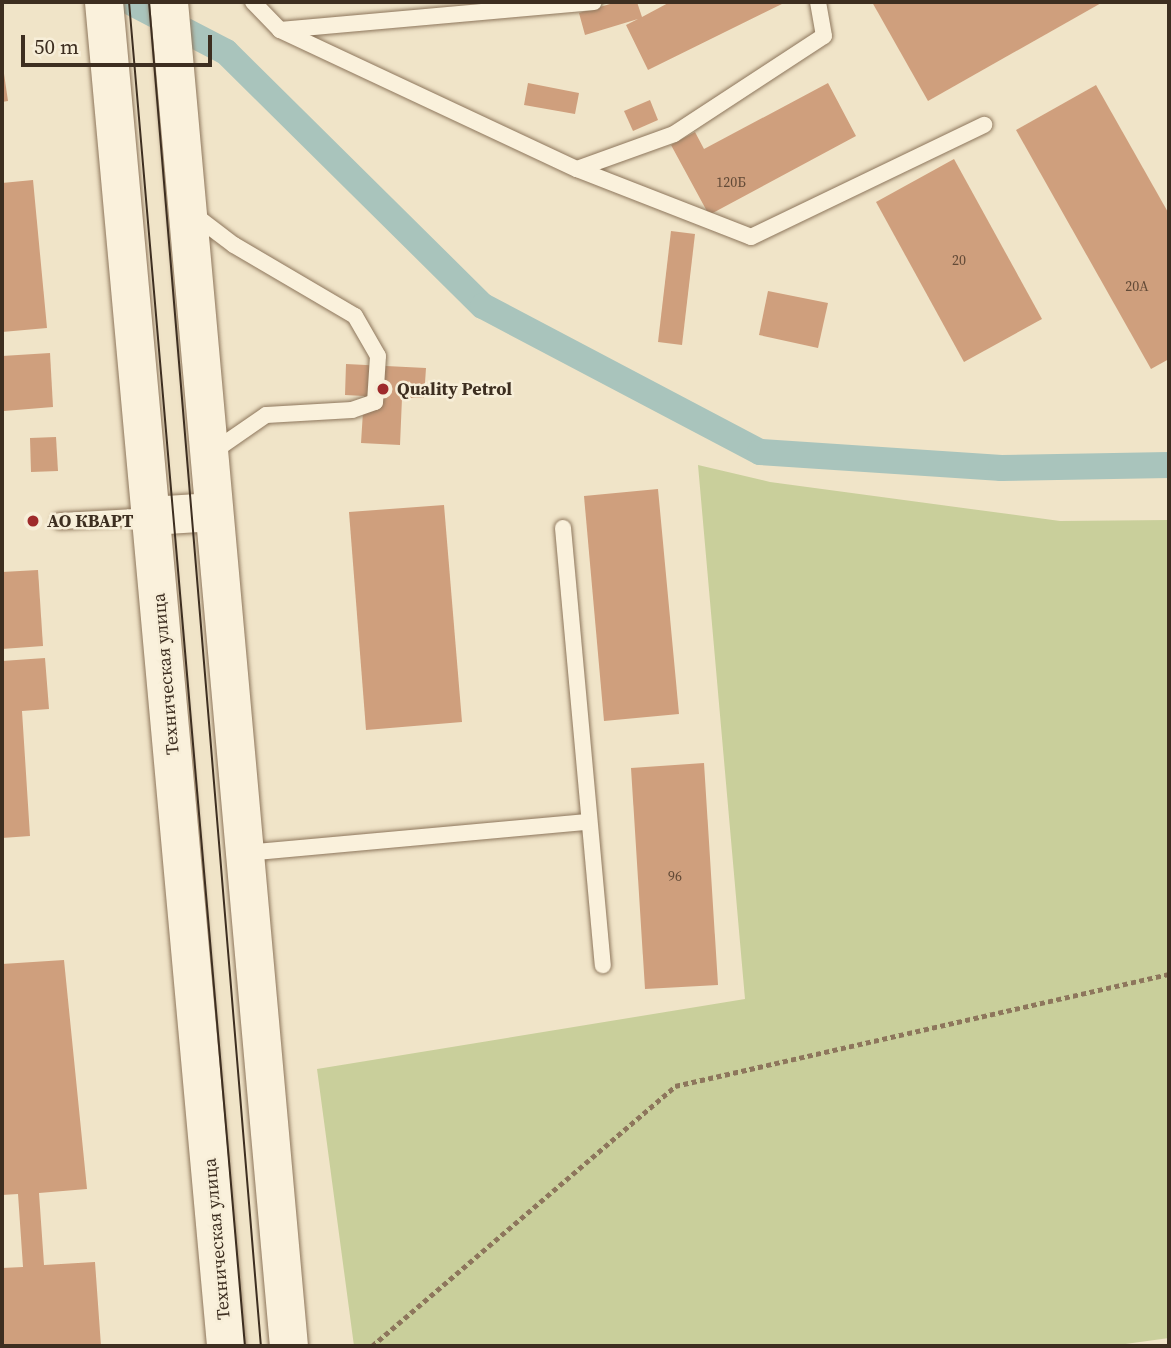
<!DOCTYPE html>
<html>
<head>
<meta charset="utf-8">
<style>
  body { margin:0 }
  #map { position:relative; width:1171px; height:1348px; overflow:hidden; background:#f0e4c8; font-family:"Source Serif 4",serif }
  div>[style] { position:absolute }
  .green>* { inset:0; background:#c9cf9b }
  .canal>* { height:26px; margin:-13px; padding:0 13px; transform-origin:13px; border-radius:13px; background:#a9c4bc }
  .building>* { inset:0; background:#cf9f7d }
  .path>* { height:4.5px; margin-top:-2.25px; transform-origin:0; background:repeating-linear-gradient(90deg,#8d765c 0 5px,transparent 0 8.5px) }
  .roads { filter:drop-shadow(0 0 2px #8d765c) drop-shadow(0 0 2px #8d765c) }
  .lane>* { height:16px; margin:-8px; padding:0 8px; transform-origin:8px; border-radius:8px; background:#faf1dc }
  .secondary>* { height:38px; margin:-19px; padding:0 19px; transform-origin:19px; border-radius:19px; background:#faf1dc }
  .tram>* { height:2px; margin:-1px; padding:0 1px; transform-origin:1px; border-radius:1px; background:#3d2e20 }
  .dots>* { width:19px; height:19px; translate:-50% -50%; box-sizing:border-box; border:4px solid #f7eed8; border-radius:50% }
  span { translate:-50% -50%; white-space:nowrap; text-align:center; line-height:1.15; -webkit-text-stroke:5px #f7eed8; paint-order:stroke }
  .number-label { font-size:14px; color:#624a37 }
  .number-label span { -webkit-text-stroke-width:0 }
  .poi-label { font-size:18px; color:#3d2e20; font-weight:700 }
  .left { translate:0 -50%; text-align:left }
  .street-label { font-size:18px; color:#3d2e20 }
  .frame { position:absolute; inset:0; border:4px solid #3d2e20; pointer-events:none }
  .scale { position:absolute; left:21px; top:35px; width:191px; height:32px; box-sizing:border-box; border:4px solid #3d2e20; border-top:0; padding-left:9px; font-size:21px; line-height:24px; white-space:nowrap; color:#3d2e20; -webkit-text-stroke:5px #f7eed8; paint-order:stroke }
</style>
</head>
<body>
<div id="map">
  <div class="green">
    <div style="clip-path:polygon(698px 465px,770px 482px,1060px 521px,1169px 520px,1169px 1338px,1111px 1346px,354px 1346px,317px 1069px,745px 999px)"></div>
  </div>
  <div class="canal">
    <div style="left:130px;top:2px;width:108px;rotate:27.5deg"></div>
    <div style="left:226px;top:52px;width:361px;rotate:44.7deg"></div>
    <div style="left:483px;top:306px;width:313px;rotate:27.8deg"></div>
    <div style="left:760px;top:452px;width:242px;rotate:3.8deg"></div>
    <div style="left:1001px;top:468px;width:168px;rotate:-1deg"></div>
  </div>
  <div class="building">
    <div style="clip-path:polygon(617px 2px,637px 2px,642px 17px,670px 2px,786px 2px,648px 70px,626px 25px,638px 19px,585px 35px,579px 13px)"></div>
    <div style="clip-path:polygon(872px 2px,1103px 2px,928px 101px)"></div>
    <div style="clip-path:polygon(2px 60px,8px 101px,2px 102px)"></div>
    <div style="clip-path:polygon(528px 83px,579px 93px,575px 114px,524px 105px)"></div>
    <div style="clip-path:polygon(828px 83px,856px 136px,709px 215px,671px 145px,695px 132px,704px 149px)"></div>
    <div style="clip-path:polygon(1096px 85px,1169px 214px,1169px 359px,1151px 369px,1016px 130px)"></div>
    <div style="clip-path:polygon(650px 100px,658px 120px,633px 131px,624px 111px)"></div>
    <div style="clip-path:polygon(954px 159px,1042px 319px,964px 362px,876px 202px)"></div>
    <div style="clip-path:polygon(33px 180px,47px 328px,2px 332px,2px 183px)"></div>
    <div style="clip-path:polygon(671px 231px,695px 234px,682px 345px,658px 342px)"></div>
    <div style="clip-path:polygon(768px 291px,828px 303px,818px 348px,759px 335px)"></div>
    <div style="clip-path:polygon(50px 353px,53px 407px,4px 411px,2px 356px)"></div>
    <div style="clip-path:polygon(346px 364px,426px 368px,424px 398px,402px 398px,400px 445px,361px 443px,364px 396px,345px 395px)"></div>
    <div style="clip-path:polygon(56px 437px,58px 471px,31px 472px,30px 438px)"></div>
    <div style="clip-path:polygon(658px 489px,679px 714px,604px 721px,584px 496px)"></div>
    <div style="clip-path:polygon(444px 505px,462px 722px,366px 730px,349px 512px)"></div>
    <div style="clip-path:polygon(38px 570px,43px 646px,2px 649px,2px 572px)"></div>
    <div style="clip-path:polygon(45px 658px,49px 709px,22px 711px,30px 836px,2px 838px,2px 661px)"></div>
    <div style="clip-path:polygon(704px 763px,718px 985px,645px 989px,631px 768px)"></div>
    <div style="clip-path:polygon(64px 960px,87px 1189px,39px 1193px,44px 1265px,95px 1262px,101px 1346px,2px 1346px,2px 1268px,23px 1267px,18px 1194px,2px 1195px,2px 964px)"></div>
  </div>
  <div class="path">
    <div style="left:372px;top:1346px;width:399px;rotate:-40.6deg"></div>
    <div style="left:675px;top:1086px;width:507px;rotate:-12.77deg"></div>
  </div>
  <div class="roads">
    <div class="lane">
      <div style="left:253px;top:2px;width:39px;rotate:46deg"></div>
      <div style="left:280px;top:30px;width:315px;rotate:-5.1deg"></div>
      <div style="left:280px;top:30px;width:328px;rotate:25.1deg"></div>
      <div style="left:577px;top:169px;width:187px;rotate:21.3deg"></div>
      <div style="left:751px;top:237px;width:259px;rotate:-25.7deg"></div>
      <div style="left:577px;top:169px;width:103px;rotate:-19.8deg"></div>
      <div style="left:674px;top:134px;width:179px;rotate:-33.2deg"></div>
      <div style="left:824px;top:36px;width:35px;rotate:-100deg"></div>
      <div style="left:193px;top:214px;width:51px;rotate:37.1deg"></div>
      <div style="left:234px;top:245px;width:140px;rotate:30.4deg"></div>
      <div style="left:355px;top:316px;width:46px;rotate:60.1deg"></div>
      <div style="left:378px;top:356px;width:46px;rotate:93.7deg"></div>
      <div style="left:375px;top:402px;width:24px;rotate:161deg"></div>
      <div style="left:352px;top:410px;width:86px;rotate:176.7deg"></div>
      <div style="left:266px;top:415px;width:67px;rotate:145.4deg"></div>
      <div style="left:60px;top:521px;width:91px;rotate:-3.1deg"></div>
      <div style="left:563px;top:528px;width:439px;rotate:84.8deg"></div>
      <div style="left:245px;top:853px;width:344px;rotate:-5.2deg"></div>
    </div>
    <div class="secondary">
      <div style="left:104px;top:2px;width:1350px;rotate:84.81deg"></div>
      <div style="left:169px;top:2px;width:1349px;rotate:84.9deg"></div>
      <div style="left:151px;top:516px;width:63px;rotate:-3.6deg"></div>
    </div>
  </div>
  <div class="tram">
    <div style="left:129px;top:2px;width:1349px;rotate:85.07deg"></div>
    <div style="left:149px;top:2px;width:1349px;rotate:85.24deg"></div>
  </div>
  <div class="dots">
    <div style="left:383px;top:389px;background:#9e2a2b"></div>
    <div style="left:33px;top:521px;background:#9e2a2b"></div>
  </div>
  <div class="number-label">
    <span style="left:731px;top:182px">120Б</span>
    <span style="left:959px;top:260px">20</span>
    <span style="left:1137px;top:286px">20А</span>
    <span style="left:675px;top:876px">96</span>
  </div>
  <div class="poi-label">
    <span class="left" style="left:397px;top:389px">Quality Petrol</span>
    <span class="left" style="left:47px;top:521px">АО КВАРТ</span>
  </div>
  <div class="street-label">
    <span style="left:166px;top:674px;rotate:-95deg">Техническая улица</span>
    <span style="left:217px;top:1239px;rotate:-95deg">Техническая улица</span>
  </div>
  <div class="frame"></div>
  <div class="scale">50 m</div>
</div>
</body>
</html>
